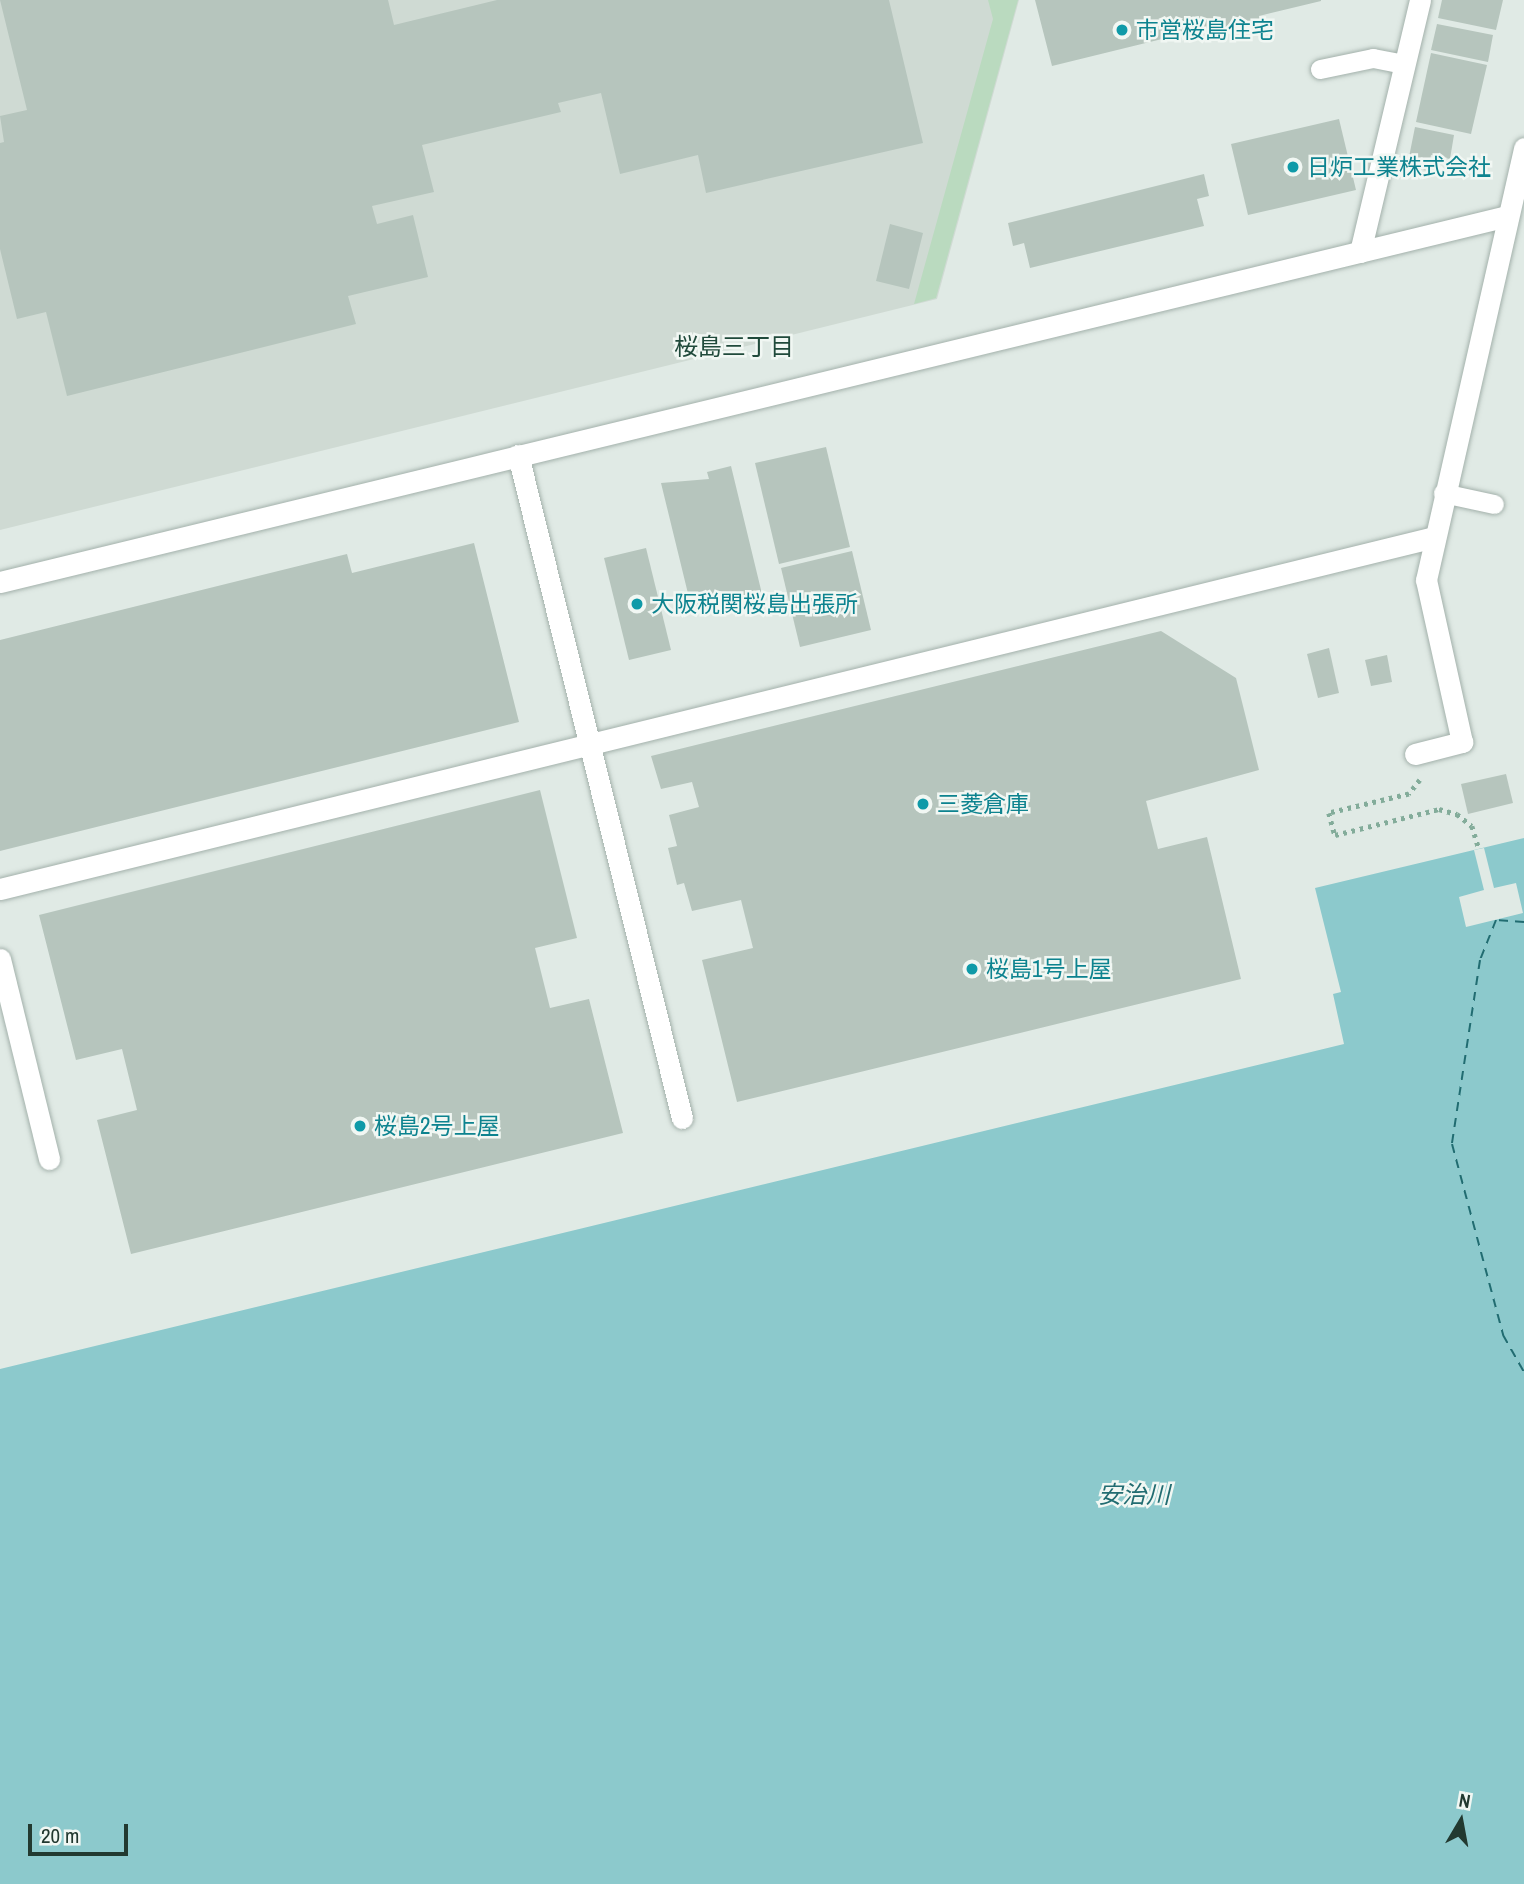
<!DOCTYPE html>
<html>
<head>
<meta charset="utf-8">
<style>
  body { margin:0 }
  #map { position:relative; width:1524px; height:1884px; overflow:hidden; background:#e0eae5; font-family:"Archivo Narrow","Noto Sans JP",sans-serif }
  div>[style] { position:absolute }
  .built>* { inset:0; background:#cfdad3 }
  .green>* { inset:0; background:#badabf }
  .water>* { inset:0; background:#8cc9cc }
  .pier>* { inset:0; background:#e0eae5 }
  .ferry>* { height:2px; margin-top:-1px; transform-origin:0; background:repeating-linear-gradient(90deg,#216c71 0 9px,transparent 0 16px) }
  .building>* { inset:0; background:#b6c5bd }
  .path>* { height:4.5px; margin-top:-2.25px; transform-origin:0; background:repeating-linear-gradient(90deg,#83ac9a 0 3.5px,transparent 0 8.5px) }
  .roads { filter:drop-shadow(0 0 2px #a3b1ab) drop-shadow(0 0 2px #a3b1ab) }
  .lane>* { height:19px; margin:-9.5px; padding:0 9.5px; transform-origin:9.5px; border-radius:9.5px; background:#fff }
  .street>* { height:21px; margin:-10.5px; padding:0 10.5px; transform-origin:10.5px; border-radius:10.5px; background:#fff }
  .secondary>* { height:21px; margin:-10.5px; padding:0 10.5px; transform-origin:10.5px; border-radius:10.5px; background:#fff }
  .dots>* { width:19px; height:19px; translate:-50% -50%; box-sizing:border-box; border:4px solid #f1f7f3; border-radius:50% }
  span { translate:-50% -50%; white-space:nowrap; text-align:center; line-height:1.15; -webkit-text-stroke:5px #f1f7f3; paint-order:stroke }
  .culture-label { font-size:23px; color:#0d838f }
  .left { translate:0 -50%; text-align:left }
  .neighbourhood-label { font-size:24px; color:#204a3b }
  .water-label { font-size:24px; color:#216c71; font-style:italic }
  .north { position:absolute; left:1426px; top:1786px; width:70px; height:70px; -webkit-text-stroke:5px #f1f7f3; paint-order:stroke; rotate:10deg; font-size:19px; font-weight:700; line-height:28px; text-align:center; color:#223930 }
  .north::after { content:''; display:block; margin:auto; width:24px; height:32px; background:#223930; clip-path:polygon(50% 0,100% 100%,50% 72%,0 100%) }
  .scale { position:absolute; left:28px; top:1824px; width:100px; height:32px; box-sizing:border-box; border:4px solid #223930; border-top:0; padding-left:9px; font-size:21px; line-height:24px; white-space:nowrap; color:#223930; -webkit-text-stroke:5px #f1f7f3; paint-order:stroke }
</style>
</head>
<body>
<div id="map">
  <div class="built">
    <div style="clip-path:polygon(0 0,1019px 0,937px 299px,0 530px)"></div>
  </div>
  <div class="green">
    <div style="clip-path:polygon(988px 0,1018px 0,936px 298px,914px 304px,993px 19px)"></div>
  </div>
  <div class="water">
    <div style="clip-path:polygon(1524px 838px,1524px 1884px,0 1884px,0 1369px,1344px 1044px,1333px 994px,1341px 992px,1315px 888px)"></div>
  </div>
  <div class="pier">
    <div style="clip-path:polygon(1484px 848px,1494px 888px,1516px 883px,1523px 913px,1466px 927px,1459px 897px,1484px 890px,1474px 850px)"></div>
  </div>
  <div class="ferry">
    <div style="left:1524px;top:922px;width:28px;rotate:-176deg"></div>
    <div style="left:1496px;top:920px;width:43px;rotate:111.8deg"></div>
    <div style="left:1480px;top:960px;width:186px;rotate:98.7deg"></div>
    <div style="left:1452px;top:1144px;width:198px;rotate:75deg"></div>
    <div style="left:1503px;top:1335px;width:43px;rotate:60.4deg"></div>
  </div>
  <div class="building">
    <div style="clip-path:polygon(0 0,388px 0,394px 25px,497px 0,889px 0,923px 143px,706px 193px,698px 155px,620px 174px,601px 93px,558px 103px,561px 112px,422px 145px,434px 192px,372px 206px,377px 224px,413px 215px,428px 277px,348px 296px,356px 324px,67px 396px,46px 312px,17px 319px,0 249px,0 143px,4px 142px,0 116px,27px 110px)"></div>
    <div style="clip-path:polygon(1035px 0,1321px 0,1321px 1px,1259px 16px,1262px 24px,1222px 34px,1219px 25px,1052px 66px)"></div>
    <div style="clip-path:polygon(1442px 0,1503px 0,1496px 30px,1438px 18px)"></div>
    <div style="clip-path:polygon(1437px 24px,1493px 35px,1488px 62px,1431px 50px)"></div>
    <div style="clip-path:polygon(1431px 53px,1487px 65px,1471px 134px,1416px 122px)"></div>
    <div style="clip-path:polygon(1339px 119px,1356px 190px,1248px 215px,1231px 144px)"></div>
    <div style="clip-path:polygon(1415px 127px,1454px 135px,1450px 159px,1431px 155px,1428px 171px,1407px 167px)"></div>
    <div style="clip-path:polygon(1204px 174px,1209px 196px,1197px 199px,1204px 226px,1030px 268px,1024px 243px,1013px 246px,1008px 223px)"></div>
    <div style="clip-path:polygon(890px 224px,923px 233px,909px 289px,876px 281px)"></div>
    <div style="clip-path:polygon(826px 447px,850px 547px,779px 564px,755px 463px)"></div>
    <div style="clip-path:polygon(731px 466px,762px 594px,692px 610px,661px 483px,709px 479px,707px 472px)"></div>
    <div style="clip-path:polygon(474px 543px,519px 722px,0 851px,0 640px,347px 554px,352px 573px)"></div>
    <div style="clip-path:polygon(646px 548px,671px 650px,629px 660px,604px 558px)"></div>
    <div style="clip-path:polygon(852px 551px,871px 630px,800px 647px,781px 568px)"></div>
    <div style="clip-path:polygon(1161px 631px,1236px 678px,1259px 770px,1146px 801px,1158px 849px,1207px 837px,1241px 979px,737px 1102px,702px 960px,753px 948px,741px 900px,692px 911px,684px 883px,677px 885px,668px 848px,677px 846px,669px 815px,699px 807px,692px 782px,661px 789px,651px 756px)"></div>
    <div style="clip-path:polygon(1329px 648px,1339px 693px,1318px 698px,1307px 654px)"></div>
    <div style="clip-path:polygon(1387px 655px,1392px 682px,1371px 686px,1365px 660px)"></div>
    <div style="clip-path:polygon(1506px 774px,1513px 803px,1468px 814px,1461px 784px)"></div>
    <div style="clip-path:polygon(540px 790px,577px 938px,535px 948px,550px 1008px,589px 999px,623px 1133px,131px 1254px,97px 1120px,137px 1110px,122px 1049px,76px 1060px,39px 915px)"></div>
  </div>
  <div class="path">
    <div style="left:1420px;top:780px;width:18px;rotate:128deg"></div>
    <div style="left:1409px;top:794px;width:82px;rotate:166.6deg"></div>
    <div style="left:1329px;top:813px;width:23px;rotate:75deg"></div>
    <div style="left:1335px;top:835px;width:107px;rotate:-14deg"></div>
    <div style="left:1439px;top:809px;width:19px;rotate:16deg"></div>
    <div style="left:1457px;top:814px;width:19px;rotate:39deg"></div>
    <div style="left:1472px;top:826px;width:24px;rotate:73deg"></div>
  </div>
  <div class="roads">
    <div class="lane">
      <div style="left:1320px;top:69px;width:54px;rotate:-11.7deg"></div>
      <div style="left:1373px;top:58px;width:32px;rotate:11deg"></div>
      <div style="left:1443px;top:493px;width:52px;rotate:12.2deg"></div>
    </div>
    <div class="street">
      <div style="left:1360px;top:252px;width:259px;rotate:-76.6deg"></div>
      <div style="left:518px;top:455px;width:683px;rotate:76.11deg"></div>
      <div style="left:0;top:889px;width:1477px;rotate:-13.79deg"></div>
      <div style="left:0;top:959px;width:206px;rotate:76.2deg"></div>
    </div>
    <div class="secondary">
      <div style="left:0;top:582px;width:1551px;rotate:-13.65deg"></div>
      <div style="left:1415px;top:754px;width:49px;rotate:-14.3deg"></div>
      <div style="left:1462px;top:742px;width:166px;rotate:-102.5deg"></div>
      <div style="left:1426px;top:580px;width:443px;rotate:-77.2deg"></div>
    </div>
  </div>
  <div class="dots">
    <div style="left:1122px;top:30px;background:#0f9aa8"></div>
    <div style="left:1293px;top:167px;background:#0f9aa8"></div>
    <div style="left:637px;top:604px;background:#0f9aa8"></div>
    <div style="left:923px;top:804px;background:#0f9aa8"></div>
    <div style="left:972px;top:969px;background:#0f9aa8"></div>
    <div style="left:360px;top:1126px;background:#0f9aa8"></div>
  </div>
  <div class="culture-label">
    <span class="left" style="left:1136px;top:30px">市営桜島住宅</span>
    <span class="left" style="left:1307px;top:167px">日炉工業株式会社</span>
    <span class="left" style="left:651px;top:604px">大阪税関桜島出張所</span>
    <span class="left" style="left:937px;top:804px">三菱倉庫</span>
    <span class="left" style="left:986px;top:969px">桜島1号上屋</span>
    <span class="left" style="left:374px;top:1126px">桜島2号上屋</span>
  </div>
  <div class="neighbourhood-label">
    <span style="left:734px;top:347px">桜島三丁目</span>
  </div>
  <div class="water-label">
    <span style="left:1134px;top:1495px">安治川</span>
  </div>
  <div class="north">N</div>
  <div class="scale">20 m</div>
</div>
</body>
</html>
